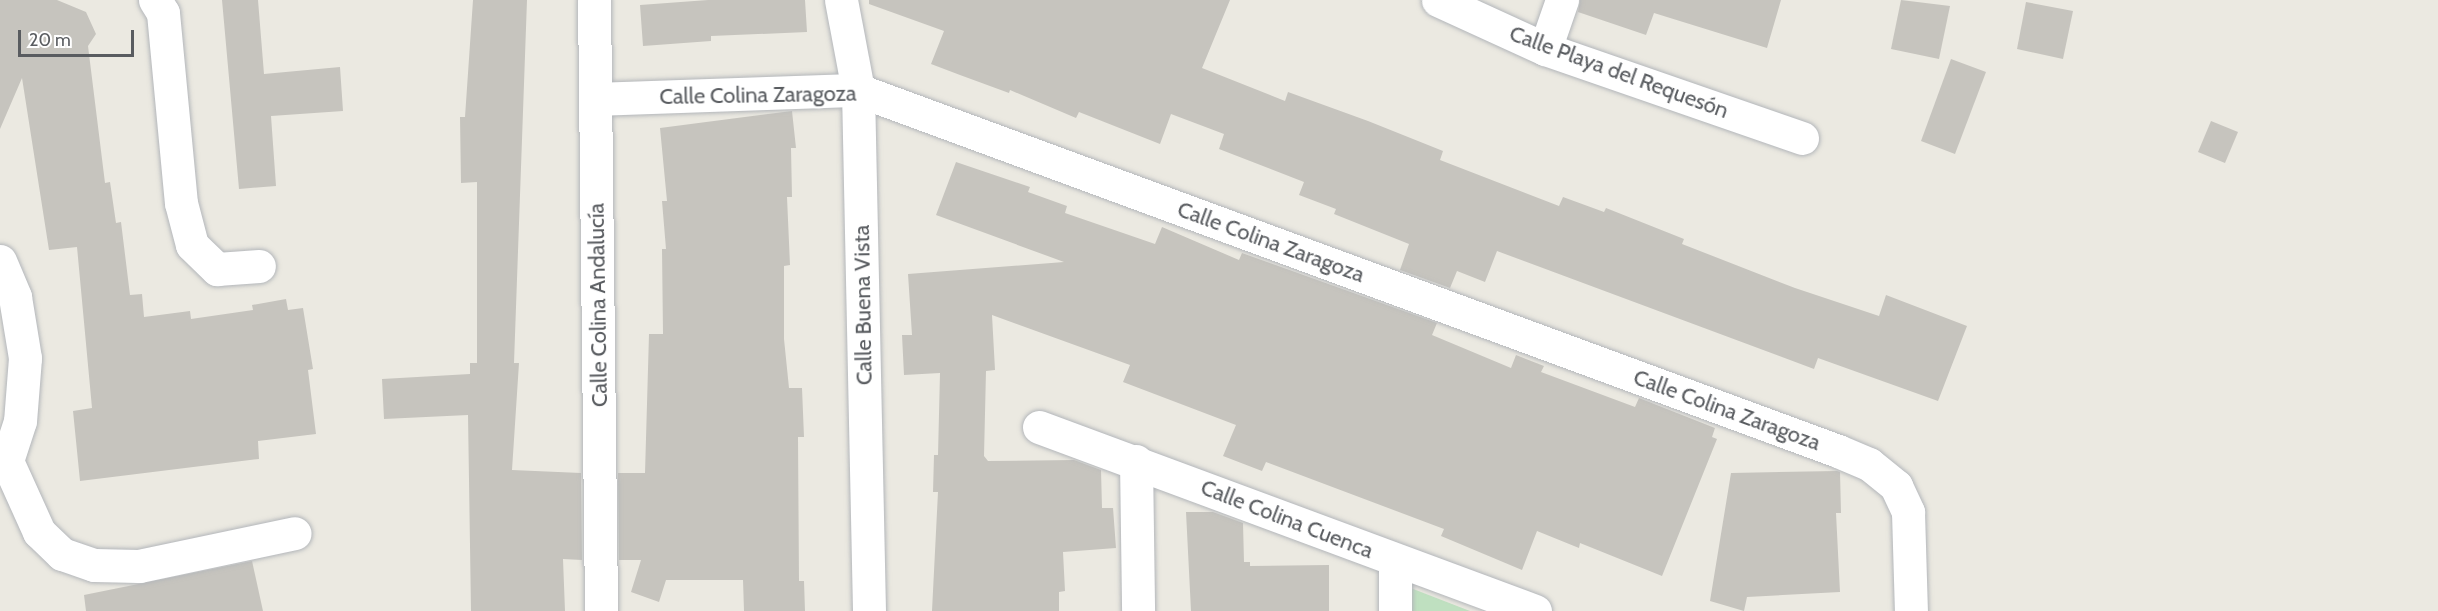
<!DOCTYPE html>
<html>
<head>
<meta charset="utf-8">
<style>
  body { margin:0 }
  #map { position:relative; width:2438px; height:611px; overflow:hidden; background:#ebe9e1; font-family:Cabin,sans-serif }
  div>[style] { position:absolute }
  .green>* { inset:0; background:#bfe0c0 }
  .building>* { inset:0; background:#c6c4be }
  .roads { filter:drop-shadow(0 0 2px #b3b6ba) drop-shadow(0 0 2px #b3b6ba) }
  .street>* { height:33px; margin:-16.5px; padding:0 16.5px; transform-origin:16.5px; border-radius:16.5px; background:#fff }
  span { translate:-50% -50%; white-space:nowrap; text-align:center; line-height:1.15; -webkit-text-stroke:4.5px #fff; paint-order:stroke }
  .street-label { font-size:22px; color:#595c60 }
  .scale { position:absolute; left:18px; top:30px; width:116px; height:27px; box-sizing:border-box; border:3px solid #595c60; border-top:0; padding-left:8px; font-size:18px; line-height:21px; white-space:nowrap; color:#595c60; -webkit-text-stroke:4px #fff; paint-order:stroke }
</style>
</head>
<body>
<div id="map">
  <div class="green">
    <div style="clip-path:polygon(1408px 587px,1470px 611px,1409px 611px)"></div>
  </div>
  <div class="building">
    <div style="clip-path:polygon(0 0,57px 0,86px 12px,96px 34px,88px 46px,105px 183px,110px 182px,116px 223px,121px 222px,130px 295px,142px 294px,144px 317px,190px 311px,191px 319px,253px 310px,252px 305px,286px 299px,288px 310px,303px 308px,313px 369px,308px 370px,316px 434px,258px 441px,259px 459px,80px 481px,73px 411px,92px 408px,77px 247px,49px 250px,22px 78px,0 129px)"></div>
    <div style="clip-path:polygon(222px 0,258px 0,264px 74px,340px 67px,343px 111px,271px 116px,276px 186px,239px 189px)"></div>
    <div style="clip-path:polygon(473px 0,527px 0,514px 363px,519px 363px,512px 470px,581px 473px,582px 560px,563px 559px,565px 611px,471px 611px,468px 415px,384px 419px,382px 379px,470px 374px,470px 363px,477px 363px,477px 182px,461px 183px,460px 117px,465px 117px)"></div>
    <div style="clip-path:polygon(708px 0,805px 0,807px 32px,711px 36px,711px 41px,643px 46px,640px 5px)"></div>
    <div style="clip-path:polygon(869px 0,1230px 0,1202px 68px,1285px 101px,1288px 92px,1368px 121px,1443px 151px,1440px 160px,1559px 206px,1563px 197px,1604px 212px,1606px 208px,1684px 239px,1682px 244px,1795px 288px,1879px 316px,1886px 295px,1967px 326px,1938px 401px,1818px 358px,1814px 369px,1497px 251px,1485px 282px,1457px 271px,1450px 288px,1400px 270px,1409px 244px,1334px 214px,1336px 209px,1299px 195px,1304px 182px,1219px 149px,1224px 134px,1171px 114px,1160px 144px,1079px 112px,1076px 118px,1010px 90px,1009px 93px,960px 75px,931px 64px,944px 31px,869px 4px)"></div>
    <div style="clip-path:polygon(1580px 0,1781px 0,1767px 48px,1654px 13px,1646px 35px,1578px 12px)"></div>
    <div style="clip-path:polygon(1901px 0,1950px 6px,1939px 59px,1891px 49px)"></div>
    <div style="clip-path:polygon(2026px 2px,2073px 11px,2063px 59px,2017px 49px)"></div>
    <div style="clip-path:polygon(1951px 59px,1986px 72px,1955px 154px,1921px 141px)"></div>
    <div style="clip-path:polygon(792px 111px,796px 148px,791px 148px,792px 197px,787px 197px,790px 265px,784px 266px,784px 339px,789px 388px,802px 388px,804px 437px,798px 437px,799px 581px,804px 581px,805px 611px,744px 611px,743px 580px,666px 580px,659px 602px,631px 592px,641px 560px,619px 560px,618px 473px,645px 473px,649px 334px,663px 334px,662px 249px,666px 249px,662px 201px,667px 201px,660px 128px)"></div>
    <div style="clip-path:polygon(2211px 121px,2238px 132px,2225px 163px,2198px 152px)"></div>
    <div style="clip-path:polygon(956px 162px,1030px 187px,1028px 192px,1067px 206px,1065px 213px,1155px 244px,1162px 227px,1239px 260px,1242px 253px,1437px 323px,1432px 335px,1511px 368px,1516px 355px,1544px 366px,1541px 372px,1635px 407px,1639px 398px,1715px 428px,1712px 437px,1717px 439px,1662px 576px,1580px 543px,1579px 548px,1537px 531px,1522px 570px,1441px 536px,1444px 529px,1266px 462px,1262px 471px,1223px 456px,1236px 425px,1123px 382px,1130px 365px,992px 315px,995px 370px,986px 371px,984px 456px,988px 461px,1074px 460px,1101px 470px,1102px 508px,1113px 508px,1116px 548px,1063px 552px,1065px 591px,1059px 592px,1059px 611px,932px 611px,938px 492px,933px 492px,934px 455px,938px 455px,940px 373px,904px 375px,902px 335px,912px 335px,908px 274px,1064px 262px,936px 215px)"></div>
    <div style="clip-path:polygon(1837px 471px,1840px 472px,1841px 513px,1836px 513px,1840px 592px,1747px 597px,1744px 611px,1710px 601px,1731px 473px)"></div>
    <div style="clip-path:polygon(1186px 512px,1213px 512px,1243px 523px,1244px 562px,1250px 562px,1250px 566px,1329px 565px,1329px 611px,1191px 611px)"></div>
    <div style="clip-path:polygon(252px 561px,263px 611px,86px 611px,84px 595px)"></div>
  </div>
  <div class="roads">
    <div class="street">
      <div style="left:155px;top:0;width:15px;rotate:58deg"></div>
      <div style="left:163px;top:13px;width:191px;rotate:84.6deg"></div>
      <div style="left:181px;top:203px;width:43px;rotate:75.3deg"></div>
      <div style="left:192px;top:245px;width:35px;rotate:44deg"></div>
      <div style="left:217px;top:269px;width:42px;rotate:-4.1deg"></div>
      <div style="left:594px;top:0;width:611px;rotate:89.34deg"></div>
      <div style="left:841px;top:0;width:92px;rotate:79.3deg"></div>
      <div style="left:858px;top:90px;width:521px;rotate:88.79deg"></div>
      <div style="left:1438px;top:0;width:118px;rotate:24.6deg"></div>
      <div style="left:1545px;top:49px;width:272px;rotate:19.1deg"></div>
      <div style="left:1545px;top:49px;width:52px;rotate:-70.9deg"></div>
      <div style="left:596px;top:99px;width:262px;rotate:-2deg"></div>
      <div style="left:858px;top:90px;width:1044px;rotate:20.22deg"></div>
      <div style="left:1838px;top:451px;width:34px;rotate:23deg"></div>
      <div style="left:1869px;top:464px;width:35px;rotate:39deg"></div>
      <div style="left:1896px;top:486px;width:29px;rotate:65deg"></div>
      <div style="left:1908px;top:512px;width:99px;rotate:88.3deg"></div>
      <div style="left:0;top:261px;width:39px;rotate:67deg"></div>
      <div style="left:15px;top:297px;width:62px;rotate:80.7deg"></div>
      <div style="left:25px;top:358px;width:63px;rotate:94.5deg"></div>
      <div style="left:20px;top:421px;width:42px;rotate:108deg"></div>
      <div style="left:1039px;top:427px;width:529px;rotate:20.35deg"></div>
      <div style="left:0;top:455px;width:9px;rotate:41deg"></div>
      <div style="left:7px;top:461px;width:78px;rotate:65.7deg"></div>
      <div style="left:39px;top:532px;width:32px;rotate:44deg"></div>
      <div style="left:62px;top:554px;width:34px;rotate:19deg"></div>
      <div style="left:94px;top:565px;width:45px;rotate:1.3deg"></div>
      <div style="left:139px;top:566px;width:159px;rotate:-11.9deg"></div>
      <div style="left:1136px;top:461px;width:150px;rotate:89.2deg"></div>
      <div style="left:1395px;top:560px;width:51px;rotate:90deg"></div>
    </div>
  </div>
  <div class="street-label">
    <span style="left:1619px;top:72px;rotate:20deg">Calle Playa del Requesón</span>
    <span style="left:758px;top:95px;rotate:-1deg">Calle Colina Zaragoza</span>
    <span style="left:1271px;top:242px;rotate:20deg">Calle Colina Zaragoza</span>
    <span style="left:598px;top:305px;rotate:-91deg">Calle Colina Andalucía</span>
    <span style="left:863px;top:305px;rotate:-91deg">Calle Buena Vista</span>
    <span style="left:1727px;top:410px;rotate:20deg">Calle Colina Zaragoza</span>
    <span style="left:1287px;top:519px;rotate:21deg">Calle Colina Cuenca</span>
  </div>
  <div class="scale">20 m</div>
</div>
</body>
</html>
